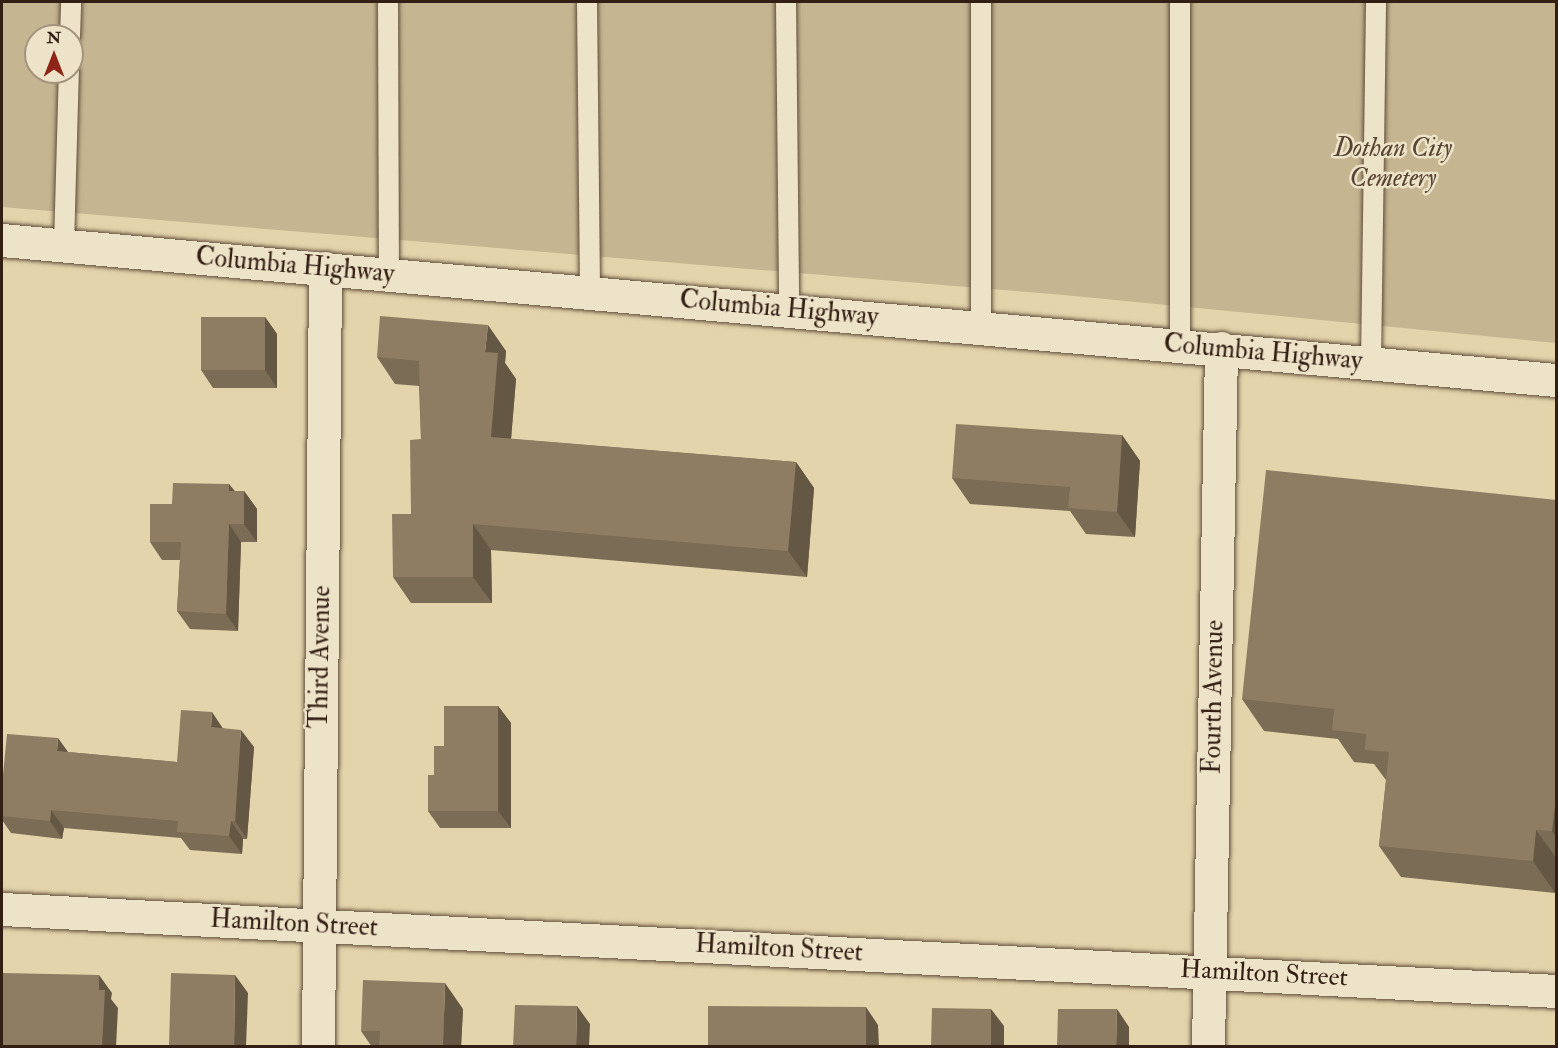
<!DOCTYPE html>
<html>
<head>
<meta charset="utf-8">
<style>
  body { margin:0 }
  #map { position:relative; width:1558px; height:1048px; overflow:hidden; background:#e3d4ab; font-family:"IM FELL Double Pica",serif }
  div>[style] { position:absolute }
  .green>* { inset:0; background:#c5b591 }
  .roads { filter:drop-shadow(0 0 2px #5f4c3a) drop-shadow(0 0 2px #5f4c3a) }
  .lane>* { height:20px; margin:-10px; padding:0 10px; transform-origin:10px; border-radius:10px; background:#ede3c8 }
  .street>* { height:33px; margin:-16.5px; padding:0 16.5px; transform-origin:16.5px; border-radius:16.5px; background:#ede3c8 }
  .secondary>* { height:33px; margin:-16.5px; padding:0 16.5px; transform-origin:16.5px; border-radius:16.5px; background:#ede3c8 }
  .wall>* { inset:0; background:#7b6c55 }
  .shaded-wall>* { inset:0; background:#645845 }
  .building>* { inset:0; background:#8f7d63 }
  span { translate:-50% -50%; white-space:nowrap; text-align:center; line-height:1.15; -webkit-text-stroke:5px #ede3c8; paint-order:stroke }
  .park-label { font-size:26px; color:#584433; font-style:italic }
  .street-label { font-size:26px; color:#331e14 }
  .frame { position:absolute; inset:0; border:3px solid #331e14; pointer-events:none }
  .north { position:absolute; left:24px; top:24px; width:60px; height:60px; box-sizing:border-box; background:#ede3c8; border:2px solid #a39480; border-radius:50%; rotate:0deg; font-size:16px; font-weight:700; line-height:24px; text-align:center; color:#331e14 }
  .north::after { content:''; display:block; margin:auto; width:21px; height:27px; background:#8f2418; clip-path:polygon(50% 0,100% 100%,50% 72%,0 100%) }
</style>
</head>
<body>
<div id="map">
  <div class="green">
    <div style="clip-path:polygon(evenodd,2px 2px,1556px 2px,1556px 343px,1064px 295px,2px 207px,2px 2px,36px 36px,72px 36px,72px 72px,36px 72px,36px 36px)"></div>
  </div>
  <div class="roads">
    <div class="lane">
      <div style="left:388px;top:2px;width:272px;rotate:89.8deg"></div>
      <div style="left:587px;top:2px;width:291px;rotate:89.4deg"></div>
      <div style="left:786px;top:2px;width:308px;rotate:89.4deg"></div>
      <div style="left:981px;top:2px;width:325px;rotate:90deg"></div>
      <div style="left:1180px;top:2px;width:343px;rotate:90deg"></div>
      <div style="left:70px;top:36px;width:34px;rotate:-88deg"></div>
      <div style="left:64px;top:246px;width:174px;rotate:-88.4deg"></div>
      <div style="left:1371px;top:363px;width:361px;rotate:-89.2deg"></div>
    </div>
    <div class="street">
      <div style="left:2px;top:909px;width:1556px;rotate:3.02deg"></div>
      <div style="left:1208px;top:1046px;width:698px;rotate:-88.93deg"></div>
    </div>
    <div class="secondary">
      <div style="left:2px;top:240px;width:1560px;rotate:5.15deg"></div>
      <div style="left:318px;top:1046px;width:778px;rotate:-89.48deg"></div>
    </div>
  </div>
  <div class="wall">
    <div style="clip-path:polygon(265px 317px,277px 334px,277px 388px,213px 388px,201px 370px)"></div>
    <div style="clip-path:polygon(506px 351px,505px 363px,516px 379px,511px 439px,796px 462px,814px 488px,807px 577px,491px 550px,492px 603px,411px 603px,393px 577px,411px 514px,421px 439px,419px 386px,395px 384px,377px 357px)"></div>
    <div style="clip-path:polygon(1122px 435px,1140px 461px,1135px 537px,1086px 534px,1070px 511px,970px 504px,952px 478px)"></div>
    <div style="clip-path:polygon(229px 484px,235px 491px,244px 491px,257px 509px,257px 542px,241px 542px,238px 631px,190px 629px,177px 611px,180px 560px,162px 560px,150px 542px,172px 504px)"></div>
    <div style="clip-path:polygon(1557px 500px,1557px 877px,1555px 893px,1401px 877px,1379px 846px,1386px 780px,1374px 764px,1354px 762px,1338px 739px,1264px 731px,1242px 699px)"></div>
    <div style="clip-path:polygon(498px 706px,511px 723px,511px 828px,440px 828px,428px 811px,434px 775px,444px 746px)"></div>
    <div style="clip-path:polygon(223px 728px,254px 747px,247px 839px,243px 839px,242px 854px,190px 850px,181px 838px,64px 828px,62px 839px,11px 833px,2px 820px,2px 785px,68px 752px,177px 762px)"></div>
    <div style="clip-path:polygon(463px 1009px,461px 1047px,372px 1047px,361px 1031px)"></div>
  </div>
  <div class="shaded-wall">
    <div style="clip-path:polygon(265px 317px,277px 334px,277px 388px,265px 370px)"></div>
    <div style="clip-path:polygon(488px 325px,506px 351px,505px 363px,516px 379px,509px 463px,491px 437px,485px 352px)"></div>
    <div style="clip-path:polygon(1122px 435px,1140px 461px,1135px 537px,1117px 512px)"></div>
    <div style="clip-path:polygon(796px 462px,814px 488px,807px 577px,788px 551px)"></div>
    <div style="clip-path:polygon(229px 484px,242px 502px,229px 491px)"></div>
    <div style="clip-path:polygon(244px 491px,257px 509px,257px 542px,244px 524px)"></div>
    <div style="clip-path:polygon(229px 524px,241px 542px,238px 631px,226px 614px)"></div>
    <div style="clip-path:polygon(473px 524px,491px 550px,492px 603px,473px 577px)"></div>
    <div style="clip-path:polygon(498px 706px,511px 723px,511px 828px,498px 811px)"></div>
    <div style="clip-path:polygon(212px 712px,224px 730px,211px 727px)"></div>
    <div style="clip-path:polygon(241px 730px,254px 747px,247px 839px,235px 821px)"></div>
    <div style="clip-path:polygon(58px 738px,71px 756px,57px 751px)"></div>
    <div style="clip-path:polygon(1557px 787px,1557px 838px,1552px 831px)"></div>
    <div style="clip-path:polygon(51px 810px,64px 828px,62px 839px,50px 821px)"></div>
    <div style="clip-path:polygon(231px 821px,243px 839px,242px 854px,229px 836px)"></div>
    <div style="clip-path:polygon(1536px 830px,1557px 859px,1557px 877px,1555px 893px,1533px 861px)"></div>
    <div style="clip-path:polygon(99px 975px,112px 993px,111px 999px,118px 1008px,116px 1047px,102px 1047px,99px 990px)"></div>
    <div style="clip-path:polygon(235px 975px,248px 993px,246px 1047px,234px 1047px)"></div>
    <div style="clip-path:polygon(445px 983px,463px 1009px,461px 1047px,443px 1047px)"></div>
    <div style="clip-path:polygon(577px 1006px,590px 1024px,589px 1047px,576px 1047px)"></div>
    <div style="clip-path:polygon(866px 1007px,878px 1025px,879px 1047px,866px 1047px)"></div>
    <div style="clip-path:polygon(991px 1009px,1004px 1026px,1004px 1047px,991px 1047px)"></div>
    <div style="clip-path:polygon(1117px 1009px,1129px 1027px,1129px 1047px,1116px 1047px)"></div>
  </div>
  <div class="building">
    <div style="clip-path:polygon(380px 316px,488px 325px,485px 352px,498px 353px,491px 437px,796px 462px,788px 551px,473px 524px,473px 577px,393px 577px,392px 514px,411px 514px,410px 440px,421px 439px,419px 361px,377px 357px)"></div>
    <div style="clip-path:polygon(201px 317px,265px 317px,265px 370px,201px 370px)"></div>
    <div style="clip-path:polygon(956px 424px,1122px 435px,1117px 512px,1068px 508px,1070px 487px,952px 478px)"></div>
    <div style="clip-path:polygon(1266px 470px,1557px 500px,1557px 787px,1552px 831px,1536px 830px,1533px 861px,1379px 846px,1389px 752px,1365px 750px,1366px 734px,1332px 730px,1334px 709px,1242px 699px)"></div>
    <div style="clip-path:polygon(173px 483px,229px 484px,229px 491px,244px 491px,244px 524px,229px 524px,226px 614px,177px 611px,181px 542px,150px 542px,150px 504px,172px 504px)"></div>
    <div style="clip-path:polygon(444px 706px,498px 706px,498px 811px,428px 811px,428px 775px,434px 775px,434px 746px,444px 746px)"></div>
    <div style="clip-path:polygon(181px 710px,212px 712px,211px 727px,241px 730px,235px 821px,231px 821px,229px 836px,177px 832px,178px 821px,51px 810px,50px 821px,2px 816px,2px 785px,7px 734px,58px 738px,57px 751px,177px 762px)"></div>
    <div style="clip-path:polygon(2px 973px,99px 975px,99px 990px,105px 990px,102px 1047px,2px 1047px)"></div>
    <div style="clip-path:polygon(171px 973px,235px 975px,234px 1047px,169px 1047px)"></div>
    <div style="clip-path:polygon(363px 980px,445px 983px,443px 1047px,379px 1047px,380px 1031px,361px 1031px)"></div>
    <div style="clip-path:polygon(515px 1005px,577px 1006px,576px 1047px,513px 1047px)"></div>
    <div style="clip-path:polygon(708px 1006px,866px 1007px,866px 1047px,708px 1047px)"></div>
    <div style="clip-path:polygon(932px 1008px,991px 1009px,991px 1047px,931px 1047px)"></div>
    <div style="clip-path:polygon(1058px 1009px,1117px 1009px,1116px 1047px,1057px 1047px)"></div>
  </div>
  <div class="park-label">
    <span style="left:1393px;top:164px">Dothan City<br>Cemetery</span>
  </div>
  <div class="street-label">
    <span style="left:295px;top:266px;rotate:5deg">Columbia Highway</span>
    <span style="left:779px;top:309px;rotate:5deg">Columbia Highway</span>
    <span style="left:1263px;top:353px;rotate:5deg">Columbia Highway</span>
    <span style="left:321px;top:657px;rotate:-89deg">Third Avenue</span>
    <span style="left:1214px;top:697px;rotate:-89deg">Fourth Avenue</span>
    <span style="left:294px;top:924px;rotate:3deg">Hamilton Street</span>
    <span style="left:779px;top:949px;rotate:3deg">Hamilton Street</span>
    <span style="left:1264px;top:974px;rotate:3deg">Hamilton Street</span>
  </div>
  <div class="frame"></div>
  <div class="north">N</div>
</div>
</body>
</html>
